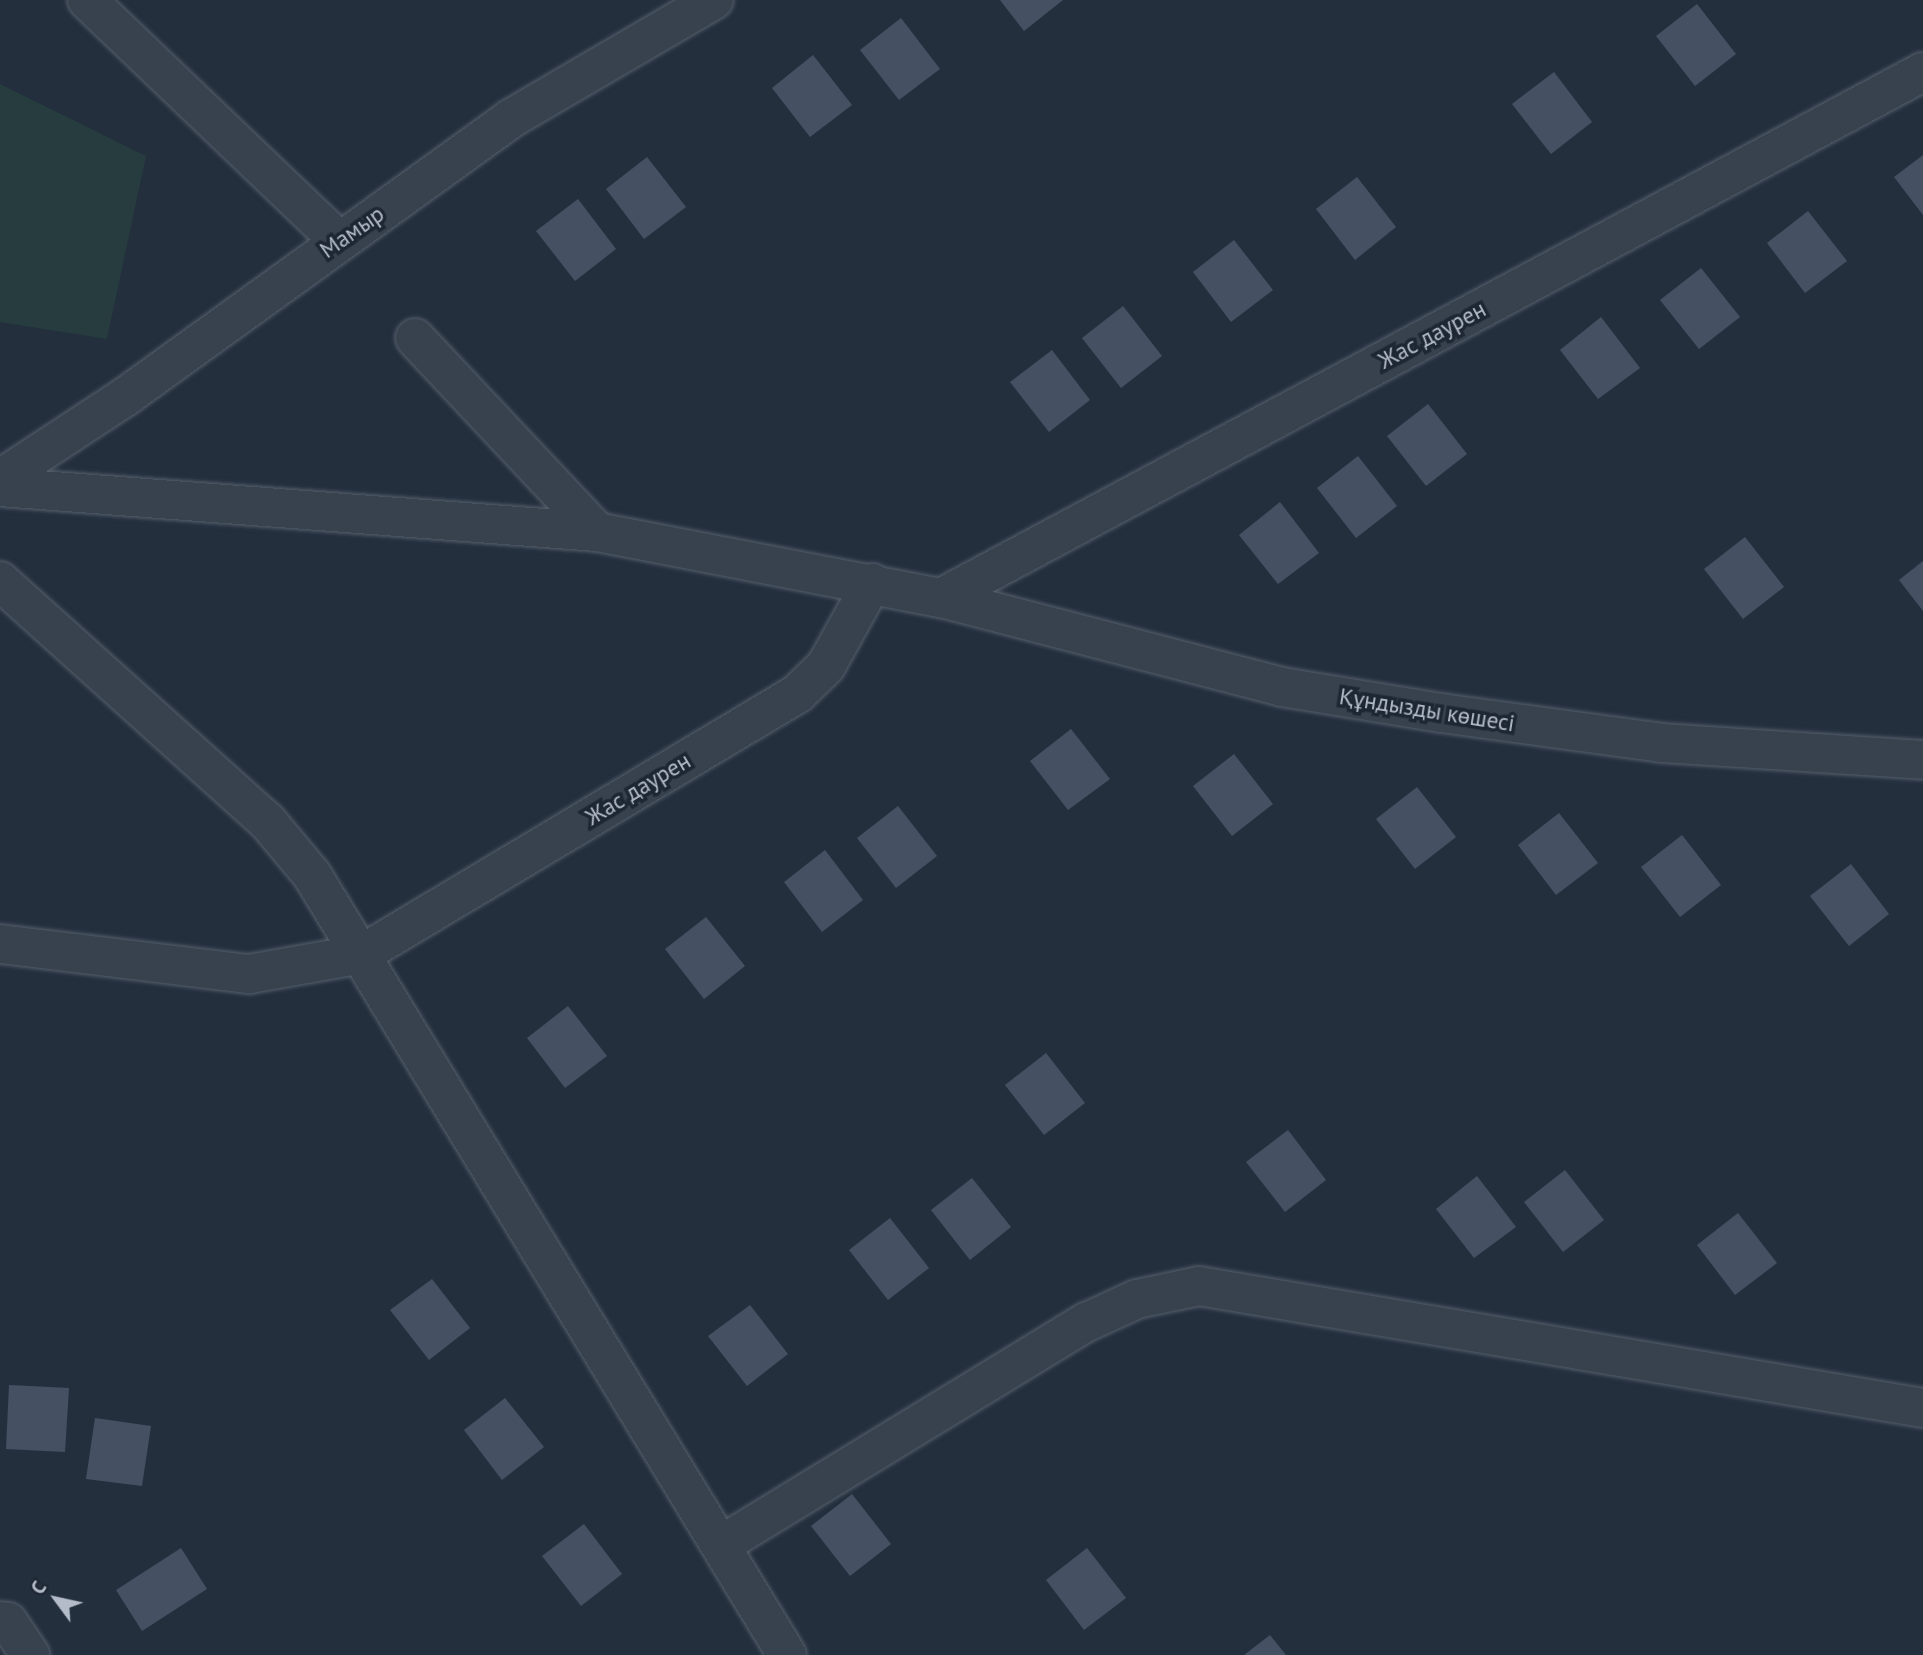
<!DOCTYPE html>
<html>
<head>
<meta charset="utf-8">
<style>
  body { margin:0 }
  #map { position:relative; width:1923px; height:1655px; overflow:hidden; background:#242f3e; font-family:"PT Sans",sans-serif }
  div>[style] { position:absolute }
  .green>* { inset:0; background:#263c3f }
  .building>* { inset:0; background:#455162 }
  .roads { filter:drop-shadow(0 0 2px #565f6c) drop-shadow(0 0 2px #565f6c) }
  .minor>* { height:38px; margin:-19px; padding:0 19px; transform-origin:19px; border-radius:19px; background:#38414e }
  span { translate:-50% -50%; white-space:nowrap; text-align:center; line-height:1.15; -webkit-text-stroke:7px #1d2633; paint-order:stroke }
  .street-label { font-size:23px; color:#b4bcc9 }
  .north { position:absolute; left:21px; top:1564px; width:70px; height:70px; -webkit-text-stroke:5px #1d2633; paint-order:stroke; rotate:303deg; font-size:19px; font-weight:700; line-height:28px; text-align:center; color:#b4bcc9 }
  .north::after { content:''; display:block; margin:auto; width:24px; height:32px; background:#b4bcc9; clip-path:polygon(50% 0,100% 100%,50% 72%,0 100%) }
</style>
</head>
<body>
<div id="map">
  <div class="green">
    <div style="clip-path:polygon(0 84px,146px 156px,107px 339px,0 322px)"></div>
  </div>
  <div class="building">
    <div style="clip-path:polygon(1000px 0,1063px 0,1024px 31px)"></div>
    <div style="clip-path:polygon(1697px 4px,1736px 54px,1695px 86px,1656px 36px)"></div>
    <div style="clip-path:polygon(901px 18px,940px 69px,899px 100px,860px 50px)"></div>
    <div style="clip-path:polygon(813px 55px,852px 105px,810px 137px,772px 88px)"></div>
    <div style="clip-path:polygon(1554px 72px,1592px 122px,1551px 154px,1512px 104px)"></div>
    <div style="clip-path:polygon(1923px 155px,1923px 215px,1894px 177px)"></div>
    <div style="clip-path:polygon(647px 157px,686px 207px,644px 239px,606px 189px)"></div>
    <div style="clip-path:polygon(1357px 177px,1396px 227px,1355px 260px,1316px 209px)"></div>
    <div style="clip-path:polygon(578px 199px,616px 249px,575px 281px,536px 231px)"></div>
    <div style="clip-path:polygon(1808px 211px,1847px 261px,1805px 293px,1767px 243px)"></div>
    <div style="clip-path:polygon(1234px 240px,1273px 290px,1231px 322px,1193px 272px)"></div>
    <div style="clip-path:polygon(1701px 268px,1740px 317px,1699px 349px,1660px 300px)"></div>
    <div style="clip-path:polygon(1123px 306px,1162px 356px,1121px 388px,1082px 338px)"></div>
    <div style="clip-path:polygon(1601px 317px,1640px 368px,1598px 399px,1560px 350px)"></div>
    <div style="clip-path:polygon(1052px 350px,1090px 400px,1049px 432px,1010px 382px)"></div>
    <div style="clip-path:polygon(1428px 404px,1467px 454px,1426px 486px,1387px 436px)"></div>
    <div style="clip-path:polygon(1358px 456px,1397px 506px,1356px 538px,1317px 488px)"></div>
    <div style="clip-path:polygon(1280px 502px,1319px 553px,1278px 584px,1239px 535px)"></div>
    <div style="clip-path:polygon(1745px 537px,1784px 587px,1743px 619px,1704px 569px)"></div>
    <div style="clip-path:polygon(1923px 561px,1923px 611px,1899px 580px)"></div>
    <div style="clip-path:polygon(1071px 729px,1110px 779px,1068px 810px,1030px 761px)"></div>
    <div style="clip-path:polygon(1234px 754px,1273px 804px,1232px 836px,1193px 786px)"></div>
    <div style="clip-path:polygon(1417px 787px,1456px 837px,1415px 869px,1376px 819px)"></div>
    <div style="clip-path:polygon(898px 806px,937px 856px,896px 888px,857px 838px)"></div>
    <div style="clip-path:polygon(1559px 813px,1598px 863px,1556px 895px,1518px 845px)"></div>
    <div style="clip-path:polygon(1682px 835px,1721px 885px,1680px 917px,1641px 867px)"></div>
    <div style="clip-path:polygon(825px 850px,863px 900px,822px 932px,784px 882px)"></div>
    <div style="clip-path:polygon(1851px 864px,1889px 914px,1849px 946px,1810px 896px)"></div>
    <div style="clip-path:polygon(706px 917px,745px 966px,704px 999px,665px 949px)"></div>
    <div style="clip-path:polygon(568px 1006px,607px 1056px,565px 1088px,527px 1038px)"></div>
    <div style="clip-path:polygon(1046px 1053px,1085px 1103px,1044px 1135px,1005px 1085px)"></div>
    <div style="clip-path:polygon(1288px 1130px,1326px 1180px,1285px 1212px,1246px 1162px)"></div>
    <div style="clip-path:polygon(1565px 1170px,1604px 1220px,1563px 1252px,1524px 1202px)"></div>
    <div style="clip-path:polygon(1477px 1176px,1516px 1227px,1474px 1258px,1436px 1209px)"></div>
    <div style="clip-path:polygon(972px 1178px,1011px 1227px,970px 1260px,931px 1210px)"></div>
    <div style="clip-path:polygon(1738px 1213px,1777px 1263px,1735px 1295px,1697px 1245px)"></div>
    <div style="clip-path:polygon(890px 1218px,929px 1268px,888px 1300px,849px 1250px)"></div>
    <div style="clip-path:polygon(432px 1279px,470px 1328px,429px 1360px,390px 1310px)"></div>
    <div style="clip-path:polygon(750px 1305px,788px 1354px,747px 1386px,708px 1336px)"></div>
    <div style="clip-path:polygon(9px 1385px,69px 1388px,65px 1452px,6px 1449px)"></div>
    <div style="clip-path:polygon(505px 1398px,544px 1447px,502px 1480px,464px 1430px)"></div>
    <div style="clip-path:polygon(95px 1418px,151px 1426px,142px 1486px,86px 1479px)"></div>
    <div style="clip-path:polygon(852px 1494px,891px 1544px,850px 1576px,811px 1526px)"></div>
    <div style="clip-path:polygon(584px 1524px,622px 1574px,581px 1606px,542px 1556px)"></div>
    <div style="clip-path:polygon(181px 1548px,207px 1589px,142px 1631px,116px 1590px)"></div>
    <div style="clip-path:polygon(1087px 1548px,1126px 1598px,1084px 1630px,1046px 1580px)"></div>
    <div style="clip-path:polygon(1270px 1635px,1286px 1655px,1244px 1655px)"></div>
  </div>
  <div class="roads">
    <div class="minor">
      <div style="left:87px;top:0;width:349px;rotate:43.7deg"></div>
      <div style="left:415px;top:338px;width:266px;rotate:46.8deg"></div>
      <div style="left:0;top:479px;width:149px;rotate:-33.3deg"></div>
      <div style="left:125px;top:397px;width:475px;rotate:-35.8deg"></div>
      <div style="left:510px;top:119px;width:236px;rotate:-30.3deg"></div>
      <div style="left:0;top:487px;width:599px;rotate:4.31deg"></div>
      <div style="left:597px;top:532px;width:350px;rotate:10.9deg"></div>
      <div style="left:941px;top:598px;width:352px;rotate:14.6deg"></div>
      <div style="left:1282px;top:687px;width:161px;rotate:9.3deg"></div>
      <div style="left:1441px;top:713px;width:223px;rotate:7.7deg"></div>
      <div style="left:1662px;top:743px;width:262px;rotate:3.7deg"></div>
      <div style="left:0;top:581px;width:359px;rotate:42deg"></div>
      <div style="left:267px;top:821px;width:70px;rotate:50.2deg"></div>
      <div style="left:312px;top:875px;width:913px;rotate:58.66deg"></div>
      <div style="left:941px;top:598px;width:1114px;rotate:-28.18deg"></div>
      <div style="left:0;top:944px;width:251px;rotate:6.9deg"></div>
      <div style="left:249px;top:974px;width:115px;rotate:-10deg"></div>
      <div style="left:362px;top:954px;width:507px;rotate:-30.87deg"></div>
      <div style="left:797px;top:694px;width:40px;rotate:-44deg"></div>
      <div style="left:826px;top:666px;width:95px;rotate:-61deg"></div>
      <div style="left:721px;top:1545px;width:429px;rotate:-31.4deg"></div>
      <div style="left:1087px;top:1322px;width:55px;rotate:-24.7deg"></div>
      <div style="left:1137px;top:1299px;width:63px;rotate:-11.8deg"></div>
      <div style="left:1199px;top:1286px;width:734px;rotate:9.56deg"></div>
      <div style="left:0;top:1621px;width:8px;rotate:7deg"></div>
      <div style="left:8px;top:1622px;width:40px;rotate:56deg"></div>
    </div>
  </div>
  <div class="street-label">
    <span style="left:352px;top:232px;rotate:-35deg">Мамыр</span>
    <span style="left:1432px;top:335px;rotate:-28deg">Жас даурен</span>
    <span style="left:1427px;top:710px;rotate:9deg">Құндызды көшесі</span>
    <span style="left:638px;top:789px;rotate:-31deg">Жас даурен</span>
  </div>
  <div class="north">С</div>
</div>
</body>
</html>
